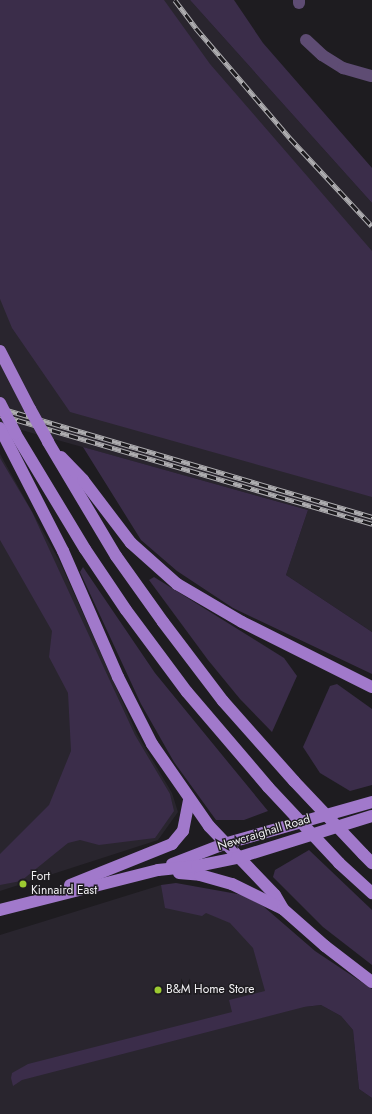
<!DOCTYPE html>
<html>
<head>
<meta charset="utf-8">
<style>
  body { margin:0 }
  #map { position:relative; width:372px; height:1114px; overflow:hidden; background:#1e1c20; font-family:Jost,sans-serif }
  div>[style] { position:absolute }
  .built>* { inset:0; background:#29252e }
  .green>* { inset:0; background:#3b2d4a }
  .minor>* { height:12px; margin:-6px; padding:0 6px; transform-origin:6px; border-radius:6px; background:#5e4c73 }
  .major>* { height:12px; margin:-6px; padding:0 6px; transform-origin:6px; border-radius:6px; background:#a179cb }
  .rail>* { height:4.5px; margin-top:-2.25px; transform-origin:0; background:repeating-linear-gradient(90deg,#1e1c20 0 9px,#aeadb0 0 18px); box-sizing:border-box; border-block:1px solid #aeadb0 }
  .major-bridge>* { height:12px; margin:-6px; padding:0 6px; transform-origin:6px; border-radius:6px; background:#a179cb }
  .dots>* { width:11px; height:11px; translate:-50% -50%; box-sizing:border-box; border:2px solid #1e1c20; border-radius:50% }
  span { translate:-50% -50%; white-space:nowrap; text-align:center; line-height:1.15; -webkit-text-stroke:3px #1e1c20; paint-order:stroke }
  .street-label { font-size:12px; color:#f0eff2 }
  .poi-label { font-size:12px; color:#f0eff2 }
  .left { translate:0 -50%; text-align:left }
</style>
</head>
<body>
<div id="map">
  <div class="built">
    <div style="clip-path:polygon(0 0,190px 0,372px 203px,372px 632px,286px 575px,308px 510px,0 424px)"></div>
    <div style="clip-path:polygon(0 454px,60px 562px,137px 734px,172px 793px,178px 812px,158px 840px,0 891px)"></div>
    <div style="clip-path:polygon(161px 885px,242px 910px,305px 1007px,321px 1005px,341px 1016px,353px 1030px,359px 1089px,372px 1098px,372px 1114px,0 1114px,0 935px)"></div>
  </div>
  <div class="green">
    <div style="clip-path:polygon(0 0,164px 0,210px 64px,372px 251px,372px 497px,70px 412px,12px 328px,0 299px)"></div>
    <div style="clip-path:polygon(190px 0,234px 0,263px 43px,372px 168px,372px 203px)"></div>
    <div style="clip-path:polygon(83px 447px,308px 510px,286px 575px,372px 632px,372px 674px,233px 608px,177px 571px,141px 540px)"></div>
    <div style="clip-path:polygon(0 458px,32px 512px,135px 735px,170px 794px,174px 811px,155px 838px,99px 845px,80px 840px,68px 843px,21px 881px,0 885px,0 854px,49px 805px,71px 751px,68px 693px,49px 657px,52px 631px,0 540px)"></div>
    <div style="clip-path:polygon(83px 567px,155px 673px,268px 811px,244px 820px,216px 820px,174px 762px,141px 704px,80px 572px)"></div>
    <div style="clip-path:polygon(154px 577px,284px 658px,297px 676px,272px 732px,240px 699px,208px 660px,149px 580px)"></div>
    <div style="clip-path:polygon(337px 684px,372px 709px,372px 785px,350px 791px,320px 773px,303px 747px,330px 686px)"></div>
    <div style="clip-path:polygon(309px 850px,372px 910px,372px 965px,323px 927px,273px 877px,275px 870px)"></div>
    <div style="clip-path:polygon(176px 883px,243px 895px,263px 906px,315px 951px,372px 989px,372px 1098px,359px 1089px,353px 1030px,341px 1016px,321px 1005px,304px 1007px,22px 1080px,13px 1086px,11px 1078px,12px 1073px,28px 1064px,232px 1012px,229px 1000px,265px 991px,253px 948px,230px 923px,206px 913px,202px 916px,165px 908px,161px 885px)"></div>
  </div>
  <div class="minor">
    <div style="left:299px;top:0;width:3px;rotate:90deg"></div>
    <div style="left:306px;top:40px;width:22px;rotate:43deg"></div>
    <div style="left:322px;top:55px;width:25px;rotate:32deg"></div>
    <div style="left:343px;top:68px;width:29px;rotate:16deg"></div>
  </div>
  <div class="major">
    <div style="left:0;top:351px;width:65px;rotate:62.7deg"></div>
    <div style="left:0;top:428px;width:138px;rotate:62.9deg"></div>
    <div style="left:63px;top:551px;width:137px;rotate:66.4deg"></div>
    <div style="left:118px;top:677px;width:75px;rotate:63.1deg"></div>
    <div style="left:152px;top:744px;width:100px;rotate:55.2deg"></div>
    <div style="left:209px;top:826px;width:95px;rotate:46.3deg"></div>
    <div style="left:275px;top:895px;width:16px;rotate:60deg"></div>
    <div style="left:15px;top:433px;width:135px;rotate:58.9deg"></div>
    <div style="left:85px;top:549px;width:73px;rotate:56.1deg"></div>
    <div style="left:126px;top:610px;width:102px;rotate:53.4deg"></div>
    <div style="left:187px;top:692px;width:125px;rotate:49.5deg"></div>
    <div style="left:48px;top:442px;width:133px;rotate:59.2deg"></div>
    <div style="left:116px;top:556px;width:81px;rotate:54.5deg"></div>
    <div style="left:163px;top:622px;width:99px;rotate:52.8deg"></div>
    <div style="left:223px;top:701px;width:107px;rotate:48.4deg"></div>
    <div style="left:61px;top:457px;width:32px;rotate:46deg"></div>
    <div style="left:83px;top:480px;width:79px;rotate:52.7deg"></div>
    <div style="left:131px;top:543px;width:62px;rotate:41.7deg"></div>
    <div style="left:177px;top:584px;width:75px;rotate:30.3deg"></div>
    <div style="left:242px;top:622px;width:145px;rotate:26.6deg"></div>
    <div style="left:363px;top:854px;width:13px;rotate:45deg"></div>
    <div style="left:339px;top:863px;width:45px;rotate:42.3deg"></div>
    <div style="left:172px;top:864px;width:56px;rotate:-21deg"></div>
    <div style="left:224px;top:844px;width:154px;rotate:-15.8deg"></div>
    <div style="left:179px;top:873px;width:21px;rotate:5deg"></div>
    <div style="left:200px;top:875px;width:33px;rotate:16deg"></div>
    <div style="left:232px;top:884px;width:57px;rotate:26.1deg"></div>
    <div style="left:283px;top:909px;width:56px;rotate:41.4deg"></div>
    <div style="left:325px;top:946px;width:59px;rotate:37.5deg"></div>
    <div style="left:70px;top:885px;width:110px;rotate:-21.9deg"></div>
    <div style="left:172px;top:844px;width:17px;rotate:-50deg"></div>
    <div style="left:183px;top:831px;width:31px;rotate:-79deg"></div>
    <div style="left:0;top:910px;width:163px;rotate:-14.2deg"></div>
    <div style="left:158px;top:870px;width:39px;rotate:-6deg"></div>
    <div style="left:197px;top:866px;width:41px;rotate:-11.3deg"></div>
    <div style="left:237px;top:858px;width:141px;rotate:-17.3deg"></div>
  </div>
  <div class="rail">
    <div style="left:175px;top:0;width:35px;rotate:53deg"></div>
    <div style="left:196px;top:28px;width:145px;rotate:49.5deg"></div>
    <div style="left:290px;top:138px;width:120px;rotate:47deg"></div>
    <div style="left:0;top:408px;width:388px;rotate:16.3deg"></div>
    <div style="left:0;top:415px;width:388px;rotate:16.3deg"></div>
  </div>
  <div class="major-bridge">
    <div style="left:0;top:403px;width:34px;rotate:63deg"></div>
    <div style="left:30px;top:409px;width:38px;rotate:61deg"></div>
    <div style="left:294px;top:781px;width:100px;rotate:46.6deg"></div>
    <div style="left:268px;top:787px;width:104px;rotate:46.9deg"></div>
  </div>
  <div class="dots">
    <div style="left:23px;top:884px;background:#9cca31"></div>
    <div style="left:158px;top:990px;background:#9cca31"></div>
  </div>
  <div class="street-label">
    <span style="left:264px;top:833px;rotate:-17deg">Newcraighall Road</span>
  </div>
  <div class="poi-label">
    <span class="left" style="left:31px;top:884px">Fort<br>Kinnaird East</span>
    <span class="left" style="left:166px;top:990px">B&amp;M Home Store</span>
  </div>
</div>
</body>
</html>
